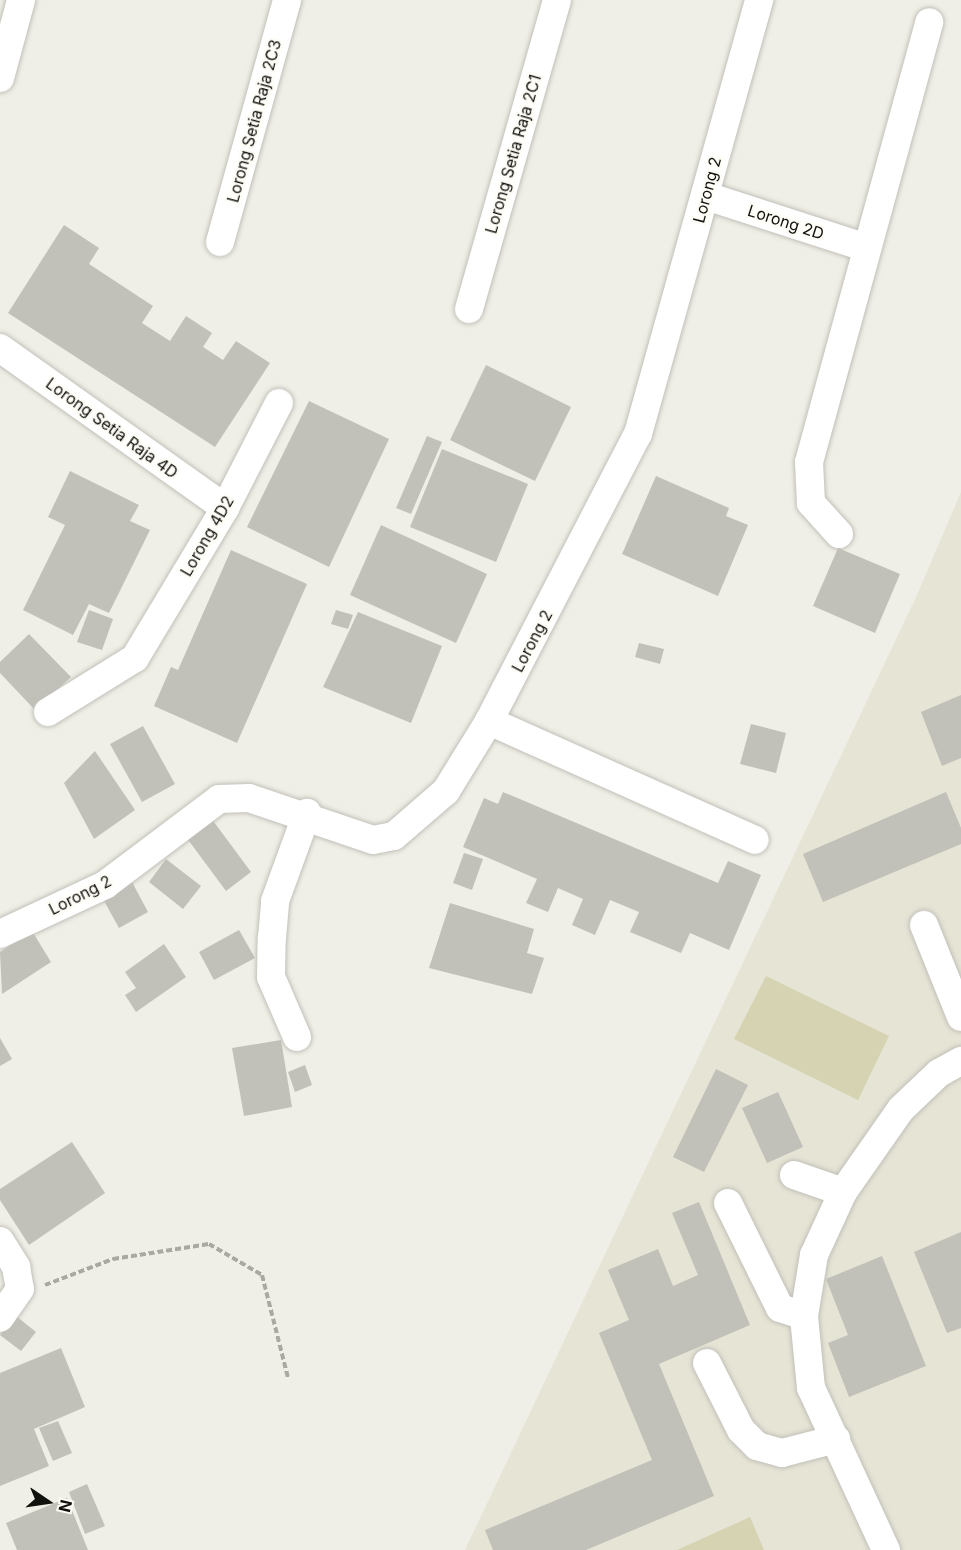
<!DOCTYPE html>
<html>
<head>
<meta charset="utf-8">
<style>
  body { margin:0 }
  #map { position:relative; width:961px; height:1550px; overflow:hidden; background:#f0efe7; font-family:Inter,sans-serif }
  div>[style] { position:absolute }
  .built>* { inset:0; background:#e6e4d5 }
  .green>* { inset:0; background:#d6d3b3 }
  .building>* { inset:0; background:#c1c0b9 }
  .path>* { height:4px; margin-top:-2px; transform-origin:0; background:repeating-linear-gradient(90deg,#a9a8a2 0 6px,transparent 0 9px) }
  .roads { filter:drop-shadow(0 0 2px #c1c0b9) drop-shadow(0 0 2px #c1c0b9) }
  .minor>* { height:28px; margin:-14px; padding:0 14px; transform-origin:14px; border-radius:14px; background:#fff }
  span { translate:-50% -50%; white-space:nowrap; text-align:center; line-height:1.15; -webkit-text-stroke:5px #fdfcf5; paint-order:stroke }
  .street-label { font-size:16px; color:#11110e }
  .north { position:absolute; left:18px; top:1472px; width:60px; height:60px; -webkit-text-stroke:4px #fdfcf5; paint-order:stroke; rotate:103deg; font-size:16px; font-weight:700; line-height:24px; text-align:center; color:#11110e }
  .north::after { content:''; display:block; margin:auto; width:21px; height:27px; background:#11110e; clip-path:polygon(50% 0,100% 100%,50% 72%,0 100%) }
</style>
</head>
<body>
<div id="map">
  <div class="built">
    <div style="clip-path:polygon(961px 492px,961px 1550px,465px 1550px,917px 595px)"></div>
  </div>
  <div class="green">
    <div style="clip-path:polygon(766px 976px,889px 1036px,858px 1100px,734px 1039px)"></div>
    <div style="clip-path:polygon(750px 1517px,764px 1550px,677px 1550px)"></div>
  </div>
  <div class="building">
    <div style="clip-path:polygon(64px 225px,99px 248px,89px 264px,153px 306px,142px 323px,170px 341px,186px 316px,212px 333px,203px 347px,223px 360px,236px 341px,270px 363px,215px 447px,8px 313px)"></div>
    <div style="clip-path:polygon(486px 365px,571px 407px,535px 481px,450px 440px)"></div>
    <div style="clip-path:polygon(309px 401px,389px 439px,329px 567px,247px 527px)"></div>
    <div style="clip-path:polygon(427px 436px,442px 442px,411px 514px,396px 508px)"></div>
    <div style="clip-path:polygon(442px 449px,528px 484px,496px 562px,410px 527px)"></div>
    <div style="clip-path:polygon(70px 471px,139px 505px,130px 521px,150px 530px,109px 613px,89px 604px,73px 635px,23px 610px,65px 525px,48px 517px)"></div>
    <div style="clip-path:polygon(656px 476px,729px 508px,726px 516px,748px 525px,718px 596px,622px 554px)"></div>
    <div style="clip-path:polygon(381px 525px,487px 574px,456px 643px,350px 595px)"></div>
    <div style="clip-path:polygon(838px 548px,900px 574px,875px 633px,813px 606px)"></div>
    <div style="clip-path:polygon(231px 550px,307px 584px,237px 743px,154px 706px,171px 667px,178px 670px)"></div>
    <div style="clip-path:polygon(89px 610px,113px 619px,102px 650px,77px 642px)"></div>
    <div style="clip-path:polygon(336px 610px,353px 615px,348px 629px,331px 624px)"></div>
    <div style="clip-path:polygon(358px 612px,442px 646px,411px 723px,323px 687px)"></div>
    <div style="clip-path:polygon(29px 634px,71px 677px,35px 710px,0 673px,0 662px)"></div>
    <div style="clip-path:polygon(639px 643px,664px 649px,660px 664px,635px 657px)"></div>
    <div style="clip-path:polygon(961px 695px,961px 758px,942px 766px,921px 712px)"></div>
    <div style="clip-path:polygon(751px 724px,786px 733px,776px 773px,740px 764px)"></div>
    <div style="clip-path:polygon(143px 726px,175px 784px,142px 802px,110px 744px)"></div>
    <div style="clip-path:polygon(95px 751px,135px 810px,94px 839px,64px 783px)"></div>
    <div style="clip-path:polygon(503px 792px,718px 883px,728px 861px,761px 875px,729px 950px,690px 933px,681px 953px,630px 932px,639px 912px,610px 900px,595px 935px,572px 925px,583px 899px,558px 888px,548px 912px,526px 903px,537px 879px,463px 847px,484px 798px,498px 804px)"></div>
    <div style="clip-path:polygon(946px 792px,961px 828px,961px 844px,823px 902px,803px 854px)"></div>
    <div style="clip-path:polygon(211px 818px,251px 872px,226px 891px,186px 837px)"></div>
    <div style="clip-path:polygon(464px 853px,483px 859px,472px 890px,453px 883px)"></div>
    <div style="clip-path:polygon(166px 859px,201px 886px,183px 909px,149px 882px)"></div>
    <div style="clip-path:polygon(132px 882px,148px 912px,119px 928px,103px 899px)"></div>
    <div style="clip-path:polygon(450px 903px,534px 929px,527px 953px,544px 958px,532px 994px,429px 968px)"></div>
    <div style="clip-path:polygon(239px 930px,255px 958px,214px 980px,199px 952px)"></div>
    <div style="clip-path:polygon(32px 931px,51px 962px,2px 994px,0 952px)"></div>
    <div style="clip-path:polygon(164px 944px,186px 977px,136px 1012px,125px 995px,136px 988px,125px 972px)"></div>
    <div style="clip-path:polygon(0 1038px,12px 1059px,0 1066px)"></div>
    <div style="clip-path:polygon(281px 1040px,292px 1107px,244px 1116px,232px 1048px)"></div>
    <div style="clip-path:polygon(305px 1065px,312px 1085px,295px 1092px,288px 1072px)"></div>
    <div style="clip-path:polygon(716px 1069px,748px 1085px,704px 1172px,673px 1157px)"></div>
    <div style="clip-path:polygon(778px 1092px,803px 1147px,767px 1163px,742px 1108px)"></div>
    <div style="clip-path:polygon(72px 1142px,105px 1193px,29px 1245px,0 1200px,0 1189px)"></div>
    <div style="clip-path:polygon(699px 1202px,750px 1325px,659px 1364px,714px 1496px,586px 1550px,493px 1550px,485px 1530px,652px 1460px,599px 1333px,629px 1320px,608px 1270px,658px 1249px,673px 1286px,698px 1275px,672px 1213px)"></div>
    <div style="clip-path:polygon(961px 1232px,961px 1328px,947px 1333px,914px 1252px)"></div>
    <div style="clip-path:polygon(882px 1256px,926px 1366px,849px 1397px,828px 1343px,848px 1335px,826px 1279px)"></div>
    <div style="clip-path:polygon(16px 1316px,36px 1332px,21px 1351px,0 1335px)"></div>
    <div style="clip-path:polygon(61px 1348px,85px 1407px,34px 1429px,49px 1466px,0 1486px,0 1373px)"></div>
    <div style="clip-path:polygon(58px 1421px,72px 1453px,53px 1461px,39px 1428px)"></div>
    <div style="clip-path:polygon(87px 1484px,105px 1526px,85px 1534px,69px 1492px)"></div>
    <div style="clip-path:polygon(67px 1498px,88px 1550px,17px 1550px,6px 1523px)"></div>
  </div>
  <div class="path">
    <div style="left:45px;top:1285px;width:73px;rotate:-20.9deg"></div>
    <div style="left:113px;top:1259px;width:97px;rotate:-8.9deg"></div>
    <div style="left:209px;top:1244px;width:61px;rotate:30.3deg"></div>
    <div style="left:262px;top:1275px;width:106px;rotate:75.8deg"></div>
  </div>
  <div class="roads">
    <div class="minor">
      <div style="left:0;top:78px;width:81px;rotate:-74.9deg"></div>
      <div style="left:706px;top:196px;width:169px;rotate:17.9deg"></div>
      <div style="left:220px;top:242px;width:251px;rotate:-74.5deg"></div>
      <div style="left:469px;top:309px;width:321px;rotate:-74.1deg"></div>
      <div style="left:0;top:348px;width:276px;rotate:35.4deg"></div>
      <div style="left:839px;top:534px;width:42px;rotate:-132.1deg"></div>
      <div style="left:811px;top:503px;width:41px;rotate:-92.8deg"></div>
      <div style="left:809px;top:462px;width:456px;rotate:-74.7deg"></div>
      <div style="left:48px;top:712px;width:102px;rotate:-31.8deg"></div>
      <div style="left:135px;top:658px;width:175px;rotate:-59deg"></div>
      <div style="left:225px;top:508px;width:118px;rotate:-62.8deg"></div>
      <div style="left:489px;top:721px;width:291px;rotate:24.1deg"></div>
      <div style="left:924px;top:925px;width:99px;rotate:68.1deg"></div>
      <div style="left:0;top:934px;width:116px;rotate:-25deg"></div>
      <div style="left:105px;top:885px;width:143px;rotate:-37deg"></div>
      <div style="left:219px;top:799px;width:30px;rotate:-2deg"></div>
      <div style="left:249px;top:798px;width:131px;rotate:18.7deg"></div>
      <div style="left:373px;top:840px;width:21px;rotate:-11deg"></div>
      <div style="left:394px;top:836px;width:69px;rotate:-40.9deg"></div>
      <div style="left:446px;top:791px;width:82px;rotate:-58.4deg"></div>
      <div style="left:489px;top:721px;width:323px;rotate:-62.6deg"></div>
      <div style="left:638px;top:434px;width:451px;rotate:-74.4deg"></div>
      <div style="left:297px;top:1037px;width:65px;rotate:-113.4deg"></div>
      <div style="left:271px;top:977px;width:39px;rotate:-89deg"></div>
      <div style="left:272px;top:938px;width:37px;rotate:-85deg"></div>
      <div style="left:275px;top:901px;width:94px;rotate:-70deg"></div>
      <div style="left:794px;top:1175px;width:52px;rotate:19.1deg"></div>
      <div style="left:728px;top:1203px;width:117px;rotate:63.7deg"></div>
      <div style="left:780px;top:1308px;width:25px;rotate:18deg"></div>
      <div style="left:0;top:1241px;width:31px;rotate:58deg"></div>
      <div style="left:16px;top:1267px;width:22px;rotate:80deg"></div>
      <div style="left:20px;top:1289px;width:35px;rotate:125deg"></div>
      <div style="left:707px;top:1363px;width:75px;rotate:63.1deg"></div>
      <div style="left:741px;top:1430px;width:23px;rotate:45deg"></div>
      <div style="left:757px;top:1446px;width:26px;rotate:16deg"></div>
      <div style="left:782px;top:1453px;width:56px;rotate:-14.5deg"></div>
      <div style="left:886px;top:1550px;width:179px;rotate:-114.8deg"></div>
      <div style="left:811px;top:1388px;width:72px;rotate:-95.6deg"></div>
      <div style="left:804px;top:1316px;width:62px;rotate:-80.7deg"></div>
      <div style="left:814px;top:1255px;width:69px;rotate:-65.3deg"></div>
      <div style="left:843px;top:1192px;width:101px;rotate:-55.1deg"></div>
      <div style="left:901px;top:1109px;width:52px;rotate:-43.5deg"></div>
      <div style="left:939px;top:1073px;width:25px;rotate:-29deg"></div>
    </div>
  </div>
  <div class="street-label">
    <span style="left:254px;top:121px;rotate:-75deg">Lorong Setia Raja 2C3</span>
    <span style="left:513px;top:154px;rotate:-74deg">Lorong Setia Raja 2C1</span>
    <span style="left:707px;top:190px;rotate:-75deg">Lorong 2</span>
    <span style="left:786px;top:222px;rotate:18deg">Lorong 2D</span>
    <span style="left:112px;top:428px;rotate:36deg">Lorong Setia Raja 4D</span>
    <span style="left:207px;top:536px;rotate:-60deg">Lorong 4D2</span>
    <span style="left:532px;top:641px;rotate:-62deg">Lorong 2</span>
    <span style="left:80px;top:895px;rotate:-27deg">Lorong 2</span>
  </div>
  <div class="north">N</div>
</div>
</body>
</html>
